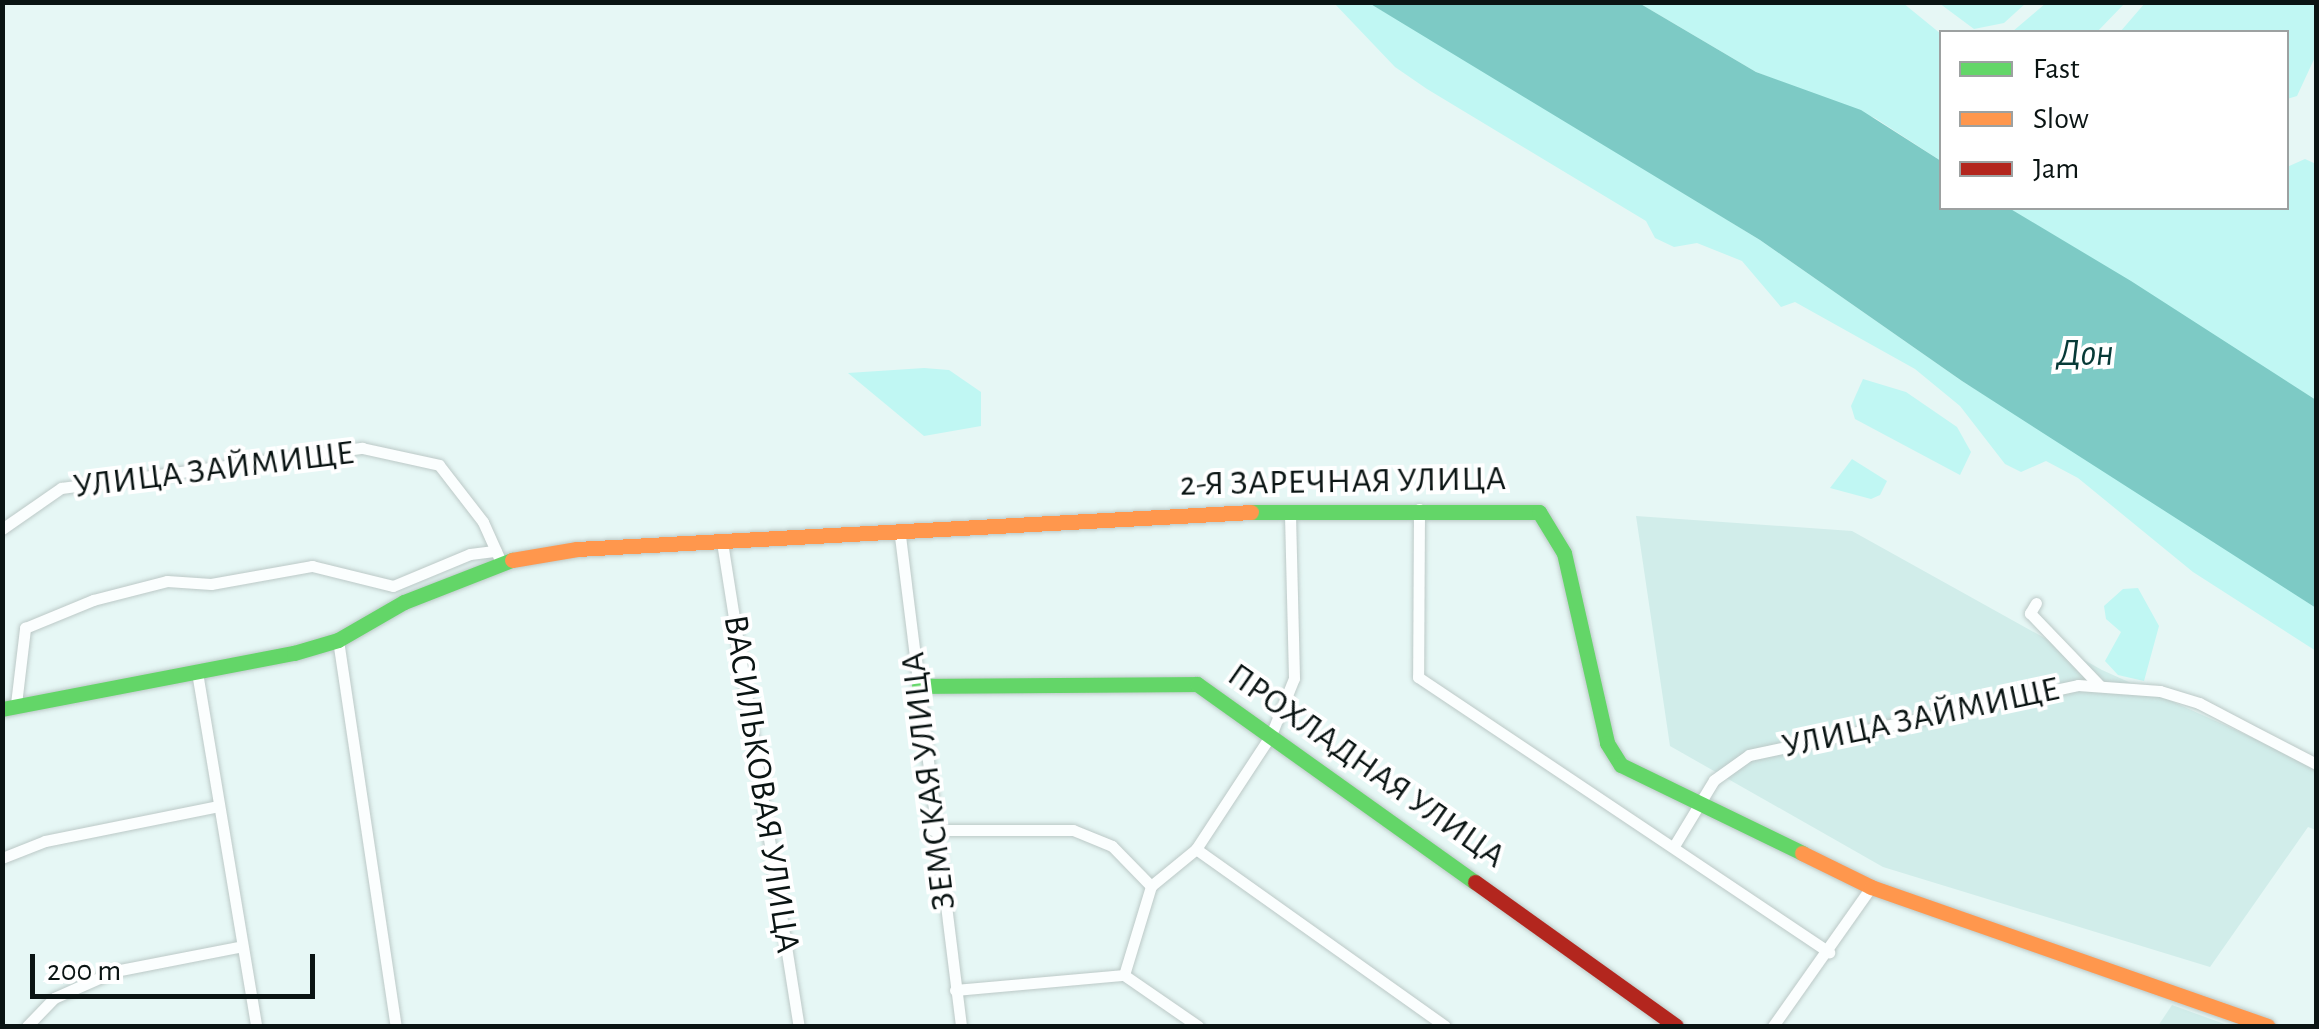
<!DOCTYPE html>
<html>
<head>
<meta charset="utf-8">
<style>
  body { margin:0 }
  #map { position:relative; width:2319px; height:1029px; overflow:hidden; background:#e6f7f5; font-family:"Alegreya Sans",sans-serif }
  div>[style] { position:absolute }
  .built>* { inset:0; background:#d1edea }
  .green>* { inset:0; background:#c0f7f3 }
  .water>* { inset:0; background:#7dcac5 }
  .roads { filter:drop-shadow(0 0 2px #bcc9c7) drop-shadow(0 0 2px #bcc9c7) }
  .street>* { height:11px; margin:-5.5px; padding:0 5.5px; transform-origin:5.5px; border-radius:5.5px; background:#fbfefe }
  .fast>* { height:15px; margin:-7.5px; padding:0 7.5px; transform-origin:7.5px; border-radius:7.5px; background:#63d668 }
  .slow>* { height:15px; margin:-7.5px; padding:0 7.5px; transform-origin:7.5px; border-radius:7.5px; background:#ff974d }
  .jam>* { height:15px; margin:-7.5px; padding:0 7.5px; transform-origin:7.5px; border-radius:7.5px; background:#b3261e }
  span { translate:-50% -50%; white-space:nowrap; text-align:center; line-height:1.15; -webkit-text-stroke:8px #fff; paint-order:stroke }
  .street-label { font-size:35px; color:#0a1413 }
  .water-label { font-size:38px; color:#073a37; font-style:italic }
  .frame { position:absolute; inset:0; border:5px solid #0a1413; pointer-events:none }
  .legend { position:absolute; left:1939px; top:30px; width:350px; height:180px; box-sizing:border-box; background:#fff; border:2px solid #9da1a1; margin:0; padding:12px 18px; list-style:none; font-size:30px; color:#0a1413 }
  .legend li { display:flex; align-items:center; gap:20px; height:50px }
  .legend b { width:50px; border:2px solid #9da1a1 }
  .scale { position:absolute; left:30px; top:954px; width:285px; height:45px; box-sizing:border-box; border:5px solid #0a1413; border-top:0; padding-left:12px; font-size:30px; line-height:35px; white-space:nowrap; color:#0a1413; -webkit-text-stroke:8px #fff; paint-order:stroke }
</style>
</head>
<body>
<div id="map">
  <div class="built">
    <div style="clip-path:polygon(1636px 516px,1852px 531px,2102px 670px,2316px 766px,2316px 830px,2308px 827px,2210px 967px,1883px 867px,1670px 746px)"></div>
    <div style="clip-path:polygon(2172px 1005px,2230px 1026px,2158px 1026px)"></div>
  </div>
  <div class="green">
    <div style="clip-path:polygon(1334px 3px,1369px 3px,1441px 45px,1760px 240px,1962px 381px,2162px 505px,2316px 608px,2316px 651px,2193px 572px,2078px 478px,2046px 461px,2021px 472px,2005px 464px,1960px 406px,1915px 369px,1795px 302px,1781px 307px,1742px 261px,1697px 243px,1674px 247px,1655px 238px,1646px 221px,1427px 89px,1395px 67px)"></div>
    <div style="clip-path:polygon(1639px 3px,1903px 3px,1941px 34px,1941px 161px,1875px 118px,1756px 72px)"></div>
    <div style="clip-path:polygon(1939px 3px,1939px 2px,2026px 3px,2004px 23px,1974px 29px)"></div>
    <div style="clip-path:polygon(2046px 3px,2046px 2px,2125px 3px,2097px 32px,2012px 32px)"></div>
    <div style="clip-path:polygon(2145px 3px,2316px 3px,2316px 55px,2297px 96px,2287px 99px,2286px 32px,2120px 32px)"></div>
    <div style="clip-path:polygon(2305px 159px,2316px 164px,2316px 400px,2009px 208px,2286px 208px,2287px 167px)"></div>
    <div style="clip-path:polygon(924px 368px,949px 370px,981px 392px,981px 426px,924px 436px,848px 373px)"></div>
    <div style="clip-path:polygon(1863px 379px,1906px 392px,1957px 427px,1971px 452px,1960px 475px,1855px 419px,1851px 406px)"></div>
    <div style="clip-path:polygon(1852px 459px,1887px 481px,1880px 495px,1871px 499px,1830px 488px)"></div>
    <div style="clip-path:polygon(2138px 588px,2159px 626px,2144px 681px,2118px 675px,2105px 661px,2121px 632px,2106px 619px,2104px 606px,2123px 589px)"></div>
  </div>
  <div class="water">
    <div style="clip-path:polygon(1369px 3px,1639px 3px,1756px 72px,1861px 110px,1941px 161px,1942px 208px,2009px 208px,2131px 281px,2316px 400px,2316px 608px,1962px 381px,1760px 240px)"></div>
  </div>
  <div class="roads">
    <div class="street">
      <div style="left:1419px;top:509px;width:168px;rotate:90.3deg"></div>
      <div style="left:1418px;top:677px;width:495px;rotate:33.8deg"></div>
      <div style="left:2px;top:529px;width:72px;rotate:-34.8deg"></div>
      <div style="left:61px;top:488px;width:304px;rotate:-7.6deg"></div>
      <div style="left:362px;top:448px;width:79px;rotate:12.4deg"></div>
      <div style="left:439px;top:465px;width:72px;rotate:52.3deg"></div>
      <div style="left:483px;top:522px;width:44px;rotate:65.8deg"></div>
      <div style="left:900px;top:536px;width:494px;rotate:82.9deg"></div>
      <div style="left:722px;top:542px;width:490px;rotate:81deg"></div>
      <div style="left:2036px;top:603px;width:12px;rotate:121deg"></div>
      <div style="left:2030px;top:613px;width:101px;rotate:46.2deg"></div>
      <div style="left:338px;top:640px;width:390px;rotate:81.5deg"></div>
      <div style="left:197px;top:672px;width:359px;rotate:80.5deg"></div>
      <div style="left:16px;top:704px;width:77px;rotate:-83.2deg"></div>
      <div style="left:25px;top:628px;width:74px;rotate:-22.4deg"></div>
      <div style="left:93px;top:600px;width:76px;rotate:-14.4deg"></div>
      <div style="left:167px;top:581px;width:44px;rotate:3.9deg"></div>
      <div style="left:211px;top:584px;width:103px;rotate:-10.1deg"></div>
      <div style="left:312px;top:566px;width:83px;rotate:13.9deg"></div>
      <div style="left:393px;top:586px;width:83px;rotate:-22.6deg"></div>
      <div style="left:470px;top:554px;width:26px;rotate:-7deg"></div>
      <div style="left:933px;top:830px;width:140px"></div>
      <div style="left:1073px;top:830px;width:42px;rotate:22.3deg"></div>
      <div style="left:1112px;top:846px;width:56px;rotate:45.7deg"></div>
      <div style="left:1674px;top:846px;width:77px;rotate:-58.8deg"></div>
      <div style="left:1714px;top:780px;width:43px;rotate:-35.5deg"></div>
      <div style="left:1749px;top:755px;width:336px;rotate:-12deg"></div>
      <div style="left:2078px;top:685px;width:82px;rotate:4.2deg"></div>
      <div style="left:2160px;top:691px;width:41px;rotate:17.1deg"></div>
      <div style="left:2199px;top:703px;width:132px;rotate:27.5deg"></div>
      <div style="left:1196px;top:849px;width:305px;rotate:35.4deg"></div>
      <div style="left:2px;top:858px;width:46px;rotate:-21.6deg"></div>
      <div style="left:45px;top:841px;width:177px;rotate:-11.4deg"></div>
      <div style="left:1124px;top:975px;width:93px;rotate:-73.1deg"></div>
      <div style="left:1151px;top:886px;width:58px;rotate:-39.4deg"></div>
      <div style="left:1196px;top:849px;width:136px;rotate:-56.7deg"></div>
      <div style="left:1271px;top:735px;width:61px;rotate:-68deg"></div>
      <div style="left:1294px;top:678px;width:163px;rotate:-91.4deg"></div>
      <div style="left:955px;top:990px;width:170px;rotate:-5.1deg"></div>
      <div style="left:1124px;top:975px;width:90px;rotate:34.6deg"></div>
      <div style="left:27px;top:1026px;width:39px;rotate:-46deg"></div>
      <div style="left:54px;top:998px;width:67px;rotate:-23.9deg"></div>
      <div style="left:115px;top:971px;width:126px;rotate:-11deg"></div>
      <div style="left:1773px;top:1026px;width:170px;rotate:-54.8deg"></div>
    </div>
    <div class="fast">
      <div style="left:1251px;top:512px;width:288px"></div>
      <div style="left:1539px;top:512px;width:48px;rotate:58.6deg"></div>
      <div style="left:1564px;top:553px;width:195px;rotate:77.2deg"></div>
      <div style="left:1607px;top:743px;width:26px;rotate:58deg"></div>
      <div style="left:1621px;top:765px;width:201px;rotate:25.9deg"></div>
      <div style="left:919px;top:686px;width:278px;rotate:-0.4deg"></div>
      <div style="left:1197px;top:684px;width:341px;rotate:35.5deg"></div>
      <div style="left:2px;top:709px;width:297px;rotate:-10.9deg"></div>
      <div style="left:294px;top:653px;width:46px;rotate:-16.5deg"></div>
      <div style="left:338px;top:640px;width:76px;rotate:-29.9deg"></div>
      <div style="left:404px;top:602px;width:116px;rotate:-21.3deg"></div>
    </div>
    <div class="slow">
      <div style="left:512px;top:560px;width:66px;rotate:-9.6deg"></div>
      <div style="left:577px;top:549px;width:675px;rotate:-3.14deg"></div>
      <div style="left:1802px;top:853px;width:77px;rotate:26.2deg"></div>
      <div style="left:1871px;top:887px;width:420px;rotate:19.3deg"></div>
    </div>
    <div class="jam">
      <div style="left:1475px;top:882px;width:247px;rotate:35.6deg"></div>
    </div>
  </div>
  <div class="street-label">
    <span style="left:214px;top:470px;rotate:-7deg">УЛИЦА ЗАЙМИЩЕ</span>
    <span style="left:1343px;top:482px;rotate:-1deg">2-Я ЗАРЕЧНАЯ УЛИЦА</span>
    <span style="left:1921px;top:718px;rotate:-12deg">УЛИЦА ЗАЙМИЩЕ</span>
    <span style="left:1366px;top:766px;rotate:35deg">ПРОХЛАДНАЯ УЛИЦА</span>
    <span style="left:929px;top:781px;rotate:-97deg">ЗЕМСКАЯ УЛИЦА</span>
    <span style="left:761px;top:784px;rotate:81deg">ВАСИЛЬКОВАЯ УЛИЦА</span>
  </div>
  <div class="water-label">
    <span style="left:2085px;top:355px">Дон</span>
  </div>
  <div class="frame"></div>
  <ul class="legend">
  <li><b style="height:12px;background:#63d668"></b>Fast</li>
  <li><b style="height:12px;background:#ff974d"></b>Slow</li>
  <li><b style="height:12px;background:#b3261e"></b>Jam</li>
  </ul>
  <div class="scale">200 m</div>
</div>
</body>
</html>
